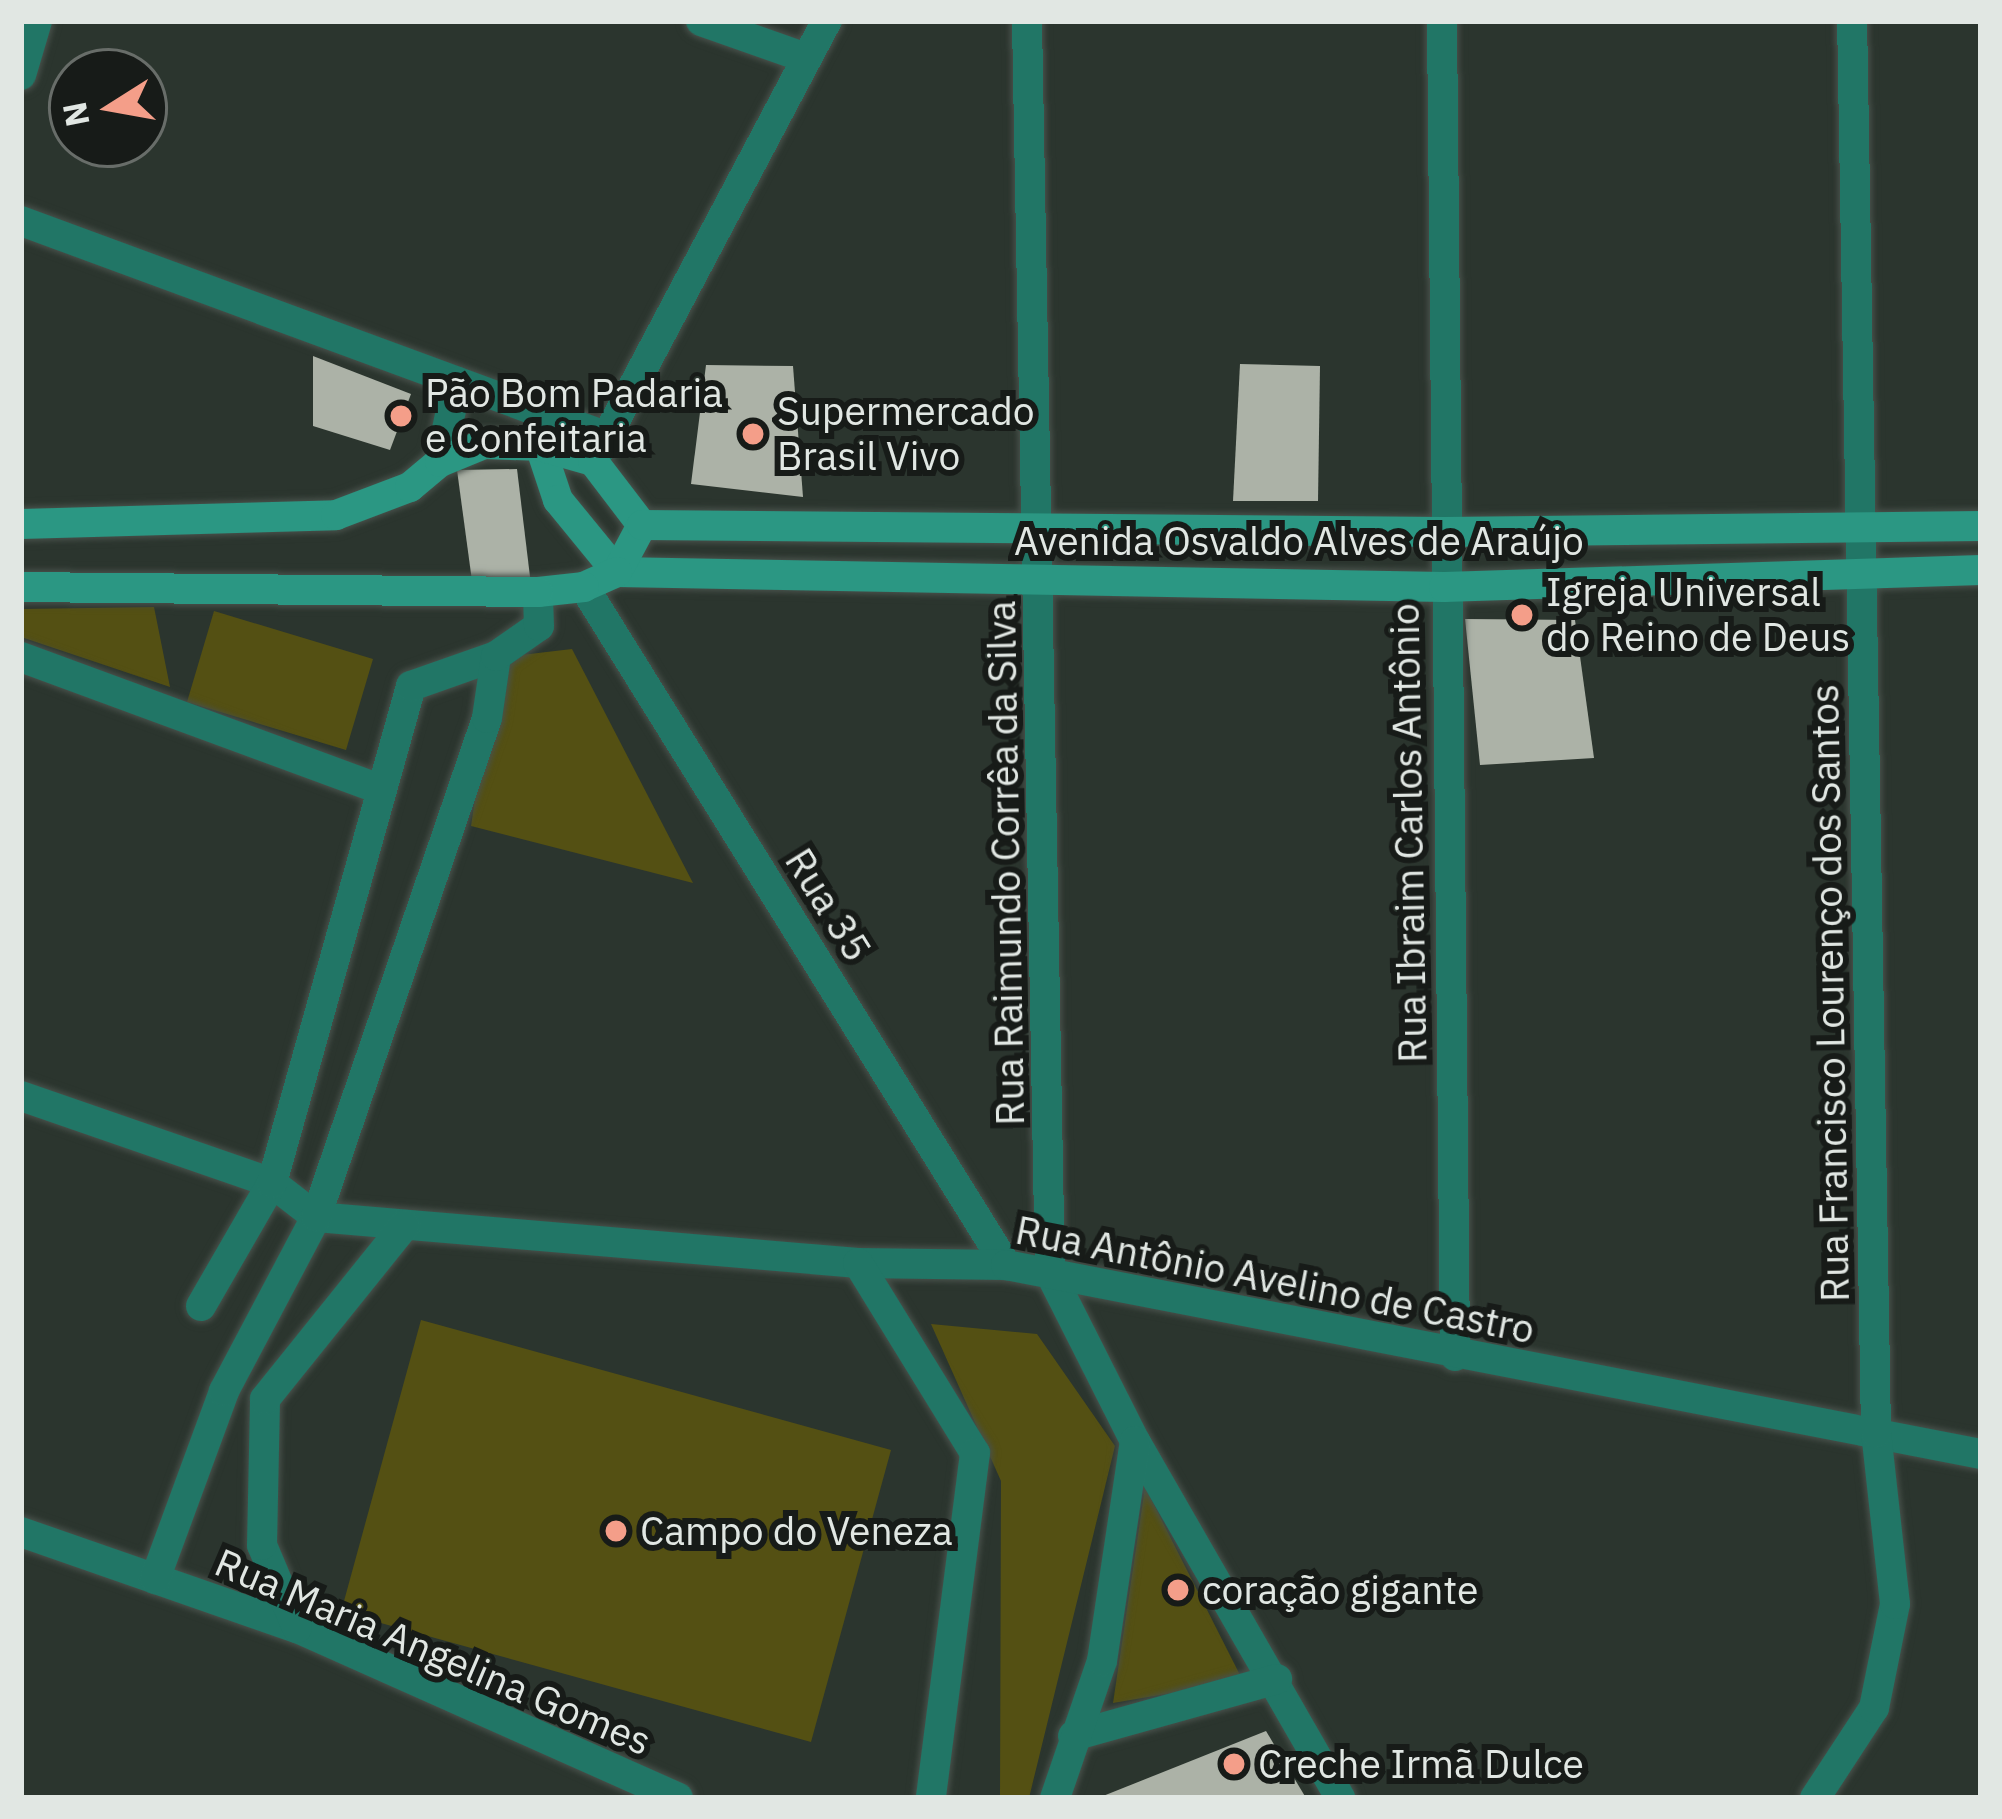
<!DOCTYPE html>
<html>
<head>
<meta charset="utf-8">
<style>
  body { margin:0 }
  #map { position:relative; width:2002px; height:1819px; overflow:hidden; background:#2b352e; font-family:"IBM Plex Sans",sans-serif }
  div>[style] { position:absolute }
  .green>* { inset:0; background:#545013 }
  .building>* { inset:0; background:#acb2a7 }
  .roads { filter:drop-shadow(0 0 3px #48514b) drop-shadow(0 0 3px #48514b) }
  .street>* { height:30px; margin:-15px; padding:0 15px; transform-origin:15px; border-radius:15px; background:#217666 }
  .secondary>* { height:30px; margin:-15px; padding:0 15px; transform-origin:15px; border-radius:15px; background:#2b9783 }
  .dots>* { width:33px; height:33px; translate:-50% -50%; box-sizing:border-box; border:6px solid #171b18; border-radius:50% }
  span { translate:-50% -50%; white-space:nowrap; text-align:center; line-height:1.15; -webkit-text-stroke:12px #171b18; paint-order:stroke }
  .poi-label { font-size:39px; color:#e1e7e3 }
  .left { translate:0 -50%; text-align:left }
  .street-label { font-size:39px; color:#e1e7e3 }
  .frame { position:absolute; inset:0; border:24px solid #e1e7e3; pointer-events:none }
  .north { position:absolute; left:48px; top:48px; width:120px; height:120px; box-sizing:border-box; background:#171b18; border:3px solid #686d69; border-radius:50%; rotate:259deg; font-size:33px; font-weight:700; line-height:48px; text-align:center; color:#e1e7e3 }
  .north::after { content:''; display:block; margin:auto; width:42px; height:54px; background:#f49e89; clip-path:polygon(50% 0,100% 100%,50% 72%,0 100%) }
</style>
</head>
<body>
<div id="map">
  <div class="green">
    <div style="clip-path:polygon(154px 607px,170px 687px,21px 637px,21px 609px)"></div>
    <div style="clip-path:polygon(214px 611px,373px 659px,346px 750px,187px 702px)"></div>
    <div style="clip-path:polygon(572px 649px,693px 883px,471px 826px,493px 677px,521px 655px)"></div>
    <div style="clip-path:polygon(421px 1320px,891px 1450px,811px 1742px,341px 1612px)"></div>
    <div style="clip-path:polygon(931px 1324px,1037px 1334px,1115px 1446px,1029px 1798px,1000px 1798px,1001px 1481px)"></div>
    <div style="clip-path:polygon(1145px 1487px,1243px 1681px,1113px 1703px)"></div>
  </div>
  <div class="building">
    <div style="clip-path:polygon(313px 356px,411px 394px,390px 450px,313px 426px)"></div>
    <div style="clip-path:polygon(1240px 364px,1320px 366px,1318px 501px,1233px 501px)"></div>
    <div style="clip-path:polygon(706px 365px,793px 366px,803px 497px,691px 484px)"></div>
    <div style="clip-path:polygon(517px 469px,531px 585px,472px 581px,457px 470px)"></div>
    <div style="clip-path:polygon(1465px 619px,1575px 620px,1594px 758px,1480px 765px)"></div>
    <div style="clip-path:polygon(1266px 1731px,1306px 1798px,1098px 1798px)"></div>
  </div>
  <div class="roads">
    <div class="street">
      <div style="left:701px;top:21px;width:111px;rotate:19.4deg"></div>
      <div style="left:1027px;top:21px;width:1252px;rotate:88.95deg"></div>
      <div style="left:1050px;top:1273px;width:188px;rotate:63.2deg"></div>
      <div style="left:1135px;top:1441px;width:412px;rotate:60.1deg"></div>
      <div style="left:1442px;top:21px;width:1335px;rotate:89.44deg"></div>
      <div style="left:21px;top:75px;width:56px;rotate:-73.5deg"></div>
      <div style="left:21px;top:221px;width:622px;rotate:20.21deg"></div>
      <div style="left:599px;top:451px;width:487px;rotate:-62.1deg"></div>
      <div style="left:440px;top:462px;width:82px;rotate:-78deg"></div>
      <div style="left:584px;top:587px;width:799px;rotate:58.1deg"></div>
      <div style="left:21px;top:657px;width:382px;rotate:20.2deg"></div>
      <div style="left:21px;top:1096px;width:266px;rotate:19.1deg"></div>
      <div style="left:272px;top:1183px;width:56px;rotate:37.7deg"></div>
      <div style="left:316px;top:1217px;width:544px;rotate:4.85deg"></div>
      <div style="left:858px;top:1263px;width:148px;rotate:0.8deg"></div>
      <div style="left:1006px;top:1265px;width:993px;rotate:10.97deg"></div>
      <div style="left:858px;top:1263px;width:223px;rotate:58.4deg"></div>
      <div style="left:975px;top:1453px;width:348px;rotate:97.3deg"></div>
      <div style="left:201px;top:1306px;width:142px;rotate:-60deg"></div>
      <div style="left:272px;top:1183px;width:516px;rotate:-74.37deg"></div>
      <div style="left:411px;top:686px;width:90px;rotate:-19.4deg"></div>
      <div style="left:21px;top:1532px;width:292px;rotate:19.2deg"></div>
      <div style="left:297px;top:1628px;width:417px;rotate:24deg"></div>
      <div style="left:155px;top:1579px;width:200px;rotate:-69.8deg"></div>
      <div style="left:224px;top:1391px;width:197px;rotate:-62.1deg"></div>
      <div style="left:316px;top:1217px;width:527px;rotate:-71.08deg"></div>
      <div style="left:487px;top:718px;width:63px;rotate:-81.7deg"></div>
      <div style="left:496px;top:656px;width:52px;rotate:-34.9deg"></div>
      <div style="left:539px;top:626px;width:34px;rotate:-92deg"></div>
      <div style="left:297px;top:1628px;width:90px;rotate:-112.9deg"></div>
      <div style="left:262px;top:1545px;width:146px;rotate:-88.8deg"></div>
      <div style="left:265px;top:1399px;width:223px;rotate:-51.2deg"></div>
      <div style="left:1073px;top:1736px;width:212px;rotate:-15.6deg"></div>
      <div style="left:1055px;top:1798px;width:145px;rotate:-71.1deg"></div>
      <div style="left:1102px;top:1661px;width:222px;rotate:-81.5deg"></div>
      <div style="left:1815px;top:1798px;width:108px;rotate:-56.8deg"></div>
      <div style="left:1874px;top:1708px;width:106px;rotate:-78.6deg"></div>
      <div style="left:1895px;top:1604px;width:172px;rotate:-96.3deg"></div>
      <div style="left:1876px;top:1433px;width:1412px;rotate:-90.97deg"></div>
    </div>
    <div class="secondary">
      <div style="left:540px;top:446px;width:57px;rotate:71.6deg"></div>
      <div style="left:558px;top:500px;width:93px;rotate:50.7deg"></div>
      <div style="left:617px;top:572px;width:827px;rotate:1.04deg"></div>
      <div style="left:1444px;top:587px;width:537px;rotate:-1.81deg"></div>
      <div style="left:21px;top:524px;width:315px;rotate:-1.6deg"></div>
      <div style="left:336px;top:515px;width:79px;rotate:-20.7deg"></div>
      <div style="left:410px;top:487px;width:39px;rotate:-40deg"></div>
      <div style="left:440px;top:462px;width:48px;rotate:-22.2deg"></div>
      <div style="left:484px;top:444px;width:56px;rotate:2deg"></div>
      <div style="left:540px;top:446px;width:55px;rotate:15.8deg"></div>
      <div style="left:593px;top:461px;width:81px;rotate:52.6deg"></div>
      <div style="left:642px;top:525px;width:53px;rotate:118deg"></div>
      <div style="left:617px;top:572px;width:36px;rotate:156deg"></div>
      <div style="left:584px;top:587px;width:46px;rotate:173.8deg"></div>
      <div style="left:538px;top:592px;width:517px;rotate:-179.45deg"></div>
      <div style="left:642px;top:525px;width:802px;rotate:0.5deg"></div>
      <div style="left:1444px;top:532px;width:537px;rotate:-0.64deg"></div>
    </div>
  </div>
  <div class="dots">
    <div style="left:401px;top:416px;background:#f49e89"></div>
    <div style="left:753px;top:434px;background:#f49e89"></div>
    <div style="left:1522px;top:615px;background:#f49e89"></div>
    <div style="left:616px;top:1531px;background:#f49e89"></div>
    <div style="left:1178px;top:1590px;background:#f49e89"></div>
    <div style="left:1234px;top:1764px;background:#f49e89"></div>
  </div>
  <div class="poi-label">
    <span class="left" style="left:425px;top:416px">Pão Bom Padaria<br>e Confeitaria</span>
    <span class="left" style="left:777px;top:434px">Supermercado<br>Brasil Vivo</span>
    <span class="left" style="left:1546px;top:615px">Igreja Universal<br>do Reino de Deus</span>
    <span class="left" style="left:640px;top:1531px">Campo do Veneza</span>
    <span class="left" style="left:1202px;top:1590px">coração gigante</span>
    <span class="left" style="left:1258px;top:1764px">Creche Irmã Dulce</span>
  </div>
  <div class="street-label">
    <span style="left:1299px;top:541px">Avenida Osvaldo Alves de Araújo</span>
    <span style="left:1409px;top:833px;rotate:-91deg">Rua Ibraim Carlos Antônio</span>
    <span style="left:1006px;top:863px;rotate:-91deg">Rua Raimundo Corrêa da Silva</span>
    <span style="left:828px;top:905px;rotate:58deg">Rua 35</span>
    <span style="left:1830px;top:993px;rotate:-91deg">Rua Francisco Lourenço dos Santos</span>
    <span style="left:1275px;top:1280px;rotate:11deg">Rua Antônio Avelino de Castro</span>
    <span style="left:433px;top:1652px;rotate:23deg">Rua Maria Angelina Gomes</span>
  </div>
  <div class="frame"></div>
  <div class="north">N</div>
</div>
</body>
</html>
